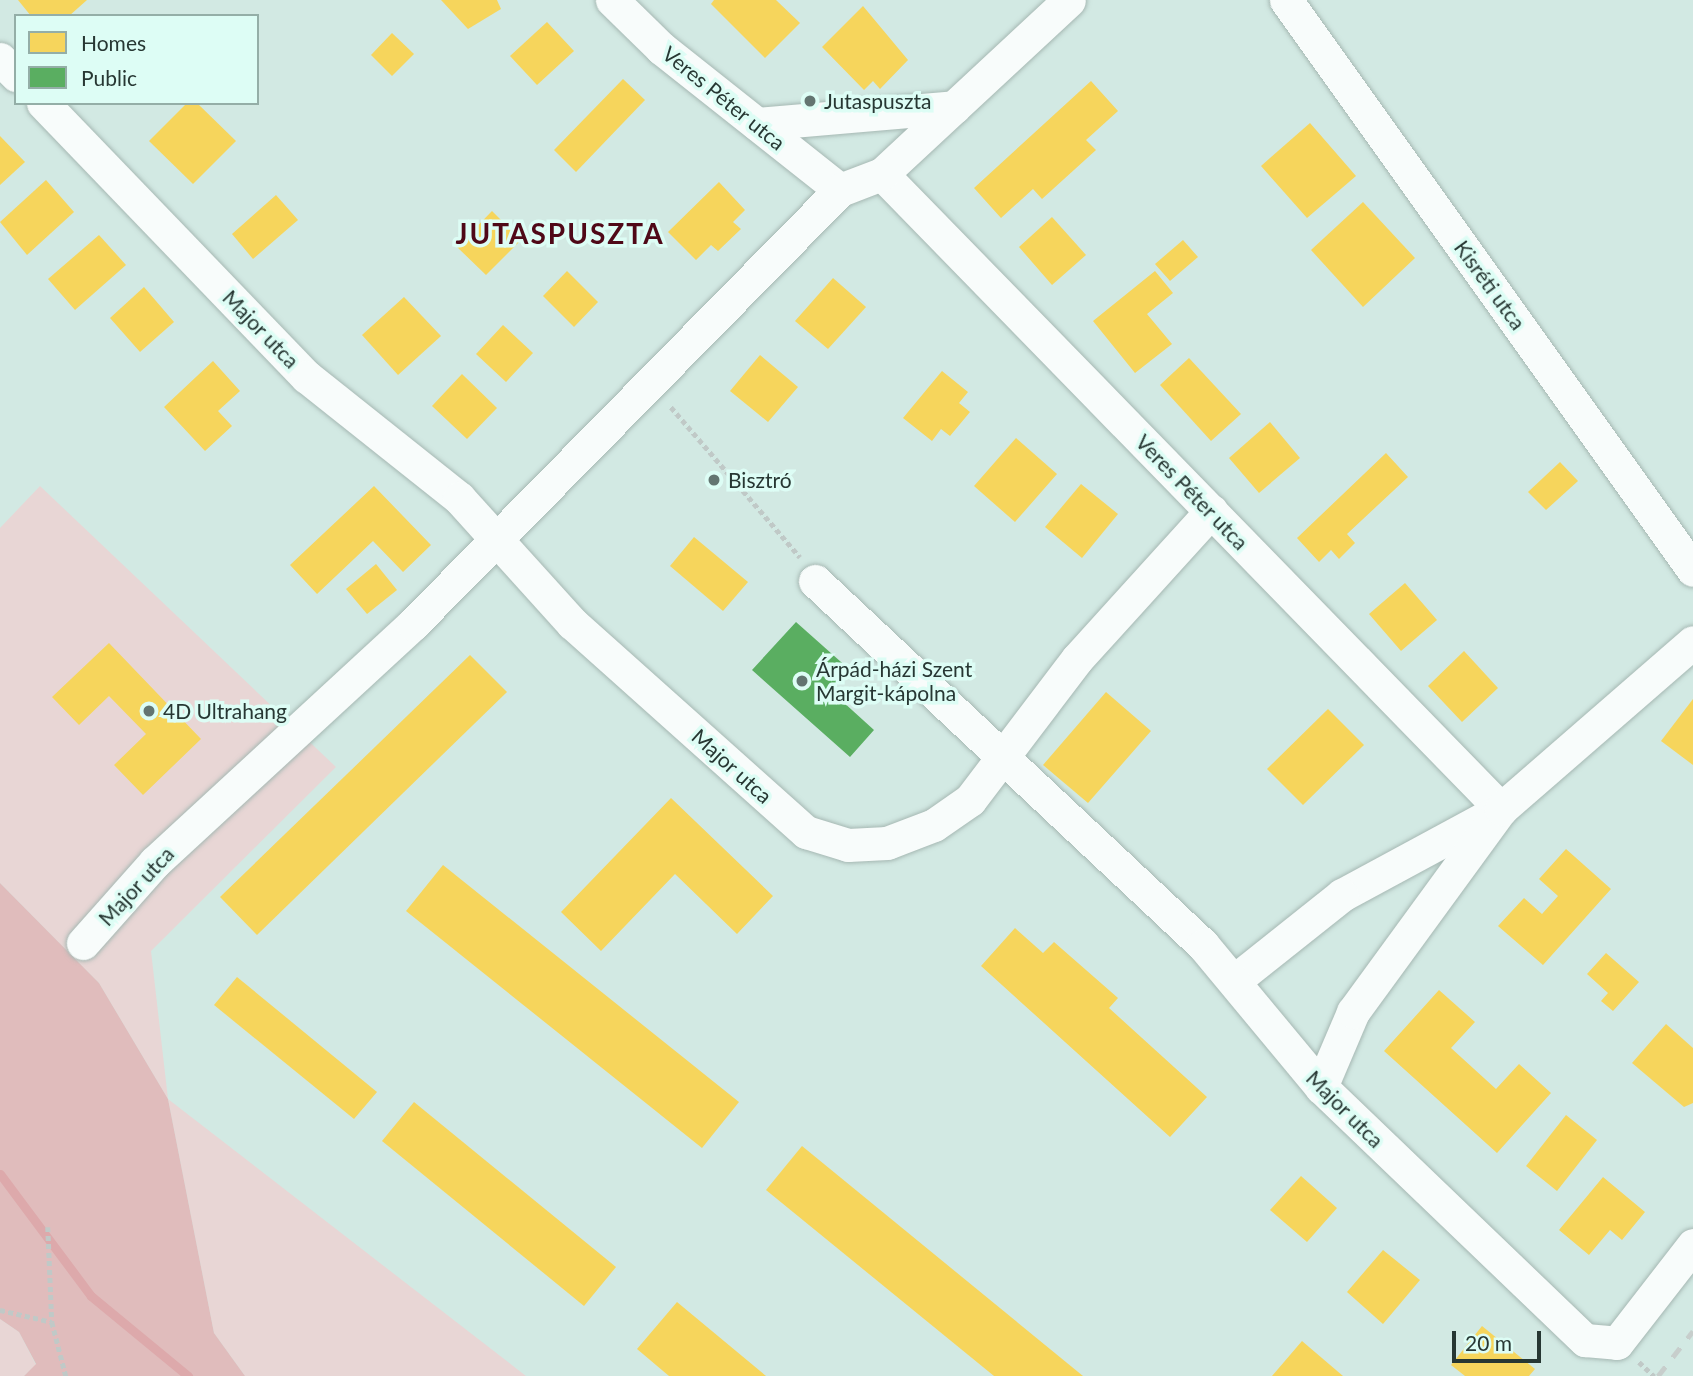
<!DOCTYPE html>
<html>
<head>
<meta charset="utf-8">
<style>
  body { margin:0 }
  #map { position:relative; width:1693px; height:1376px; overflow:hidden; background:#d2e9e3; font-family:Lato,sans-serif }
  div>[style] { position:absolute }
  .green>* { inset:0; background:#e8d6d5 }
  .forest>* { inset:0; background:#e0bcbc }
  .homes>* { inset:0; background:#f6d55c }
  .public>* { inset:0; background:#5aae61 }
  .stream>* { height:9px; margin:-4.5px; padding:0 4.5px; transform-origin:4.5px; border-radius:4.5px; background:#dda9ab }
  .path>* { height:4.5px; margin-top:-2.25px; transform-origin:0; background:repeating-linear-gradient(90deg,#c0c9c7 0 5px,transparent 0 8.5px) }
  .roads { filter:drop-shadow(0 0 2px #a6b8b3) drop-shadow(0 0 2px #a6b8b3) }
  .street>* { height:33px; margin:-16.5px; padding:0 16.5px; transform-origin:16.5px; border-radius:16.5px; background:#f8fcfb }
  .rail>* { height:5px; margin-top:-2.5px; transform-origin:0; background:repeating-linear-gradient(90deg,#c7cecc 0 12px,transparent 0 24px) }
  .dots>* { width:19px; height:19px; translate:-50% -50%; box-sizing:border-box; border:4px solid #ddfdf5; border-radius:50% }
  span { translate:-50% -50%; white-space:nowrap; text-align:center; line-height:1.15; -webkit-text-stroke:7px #ddfdf5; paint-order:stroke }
  .street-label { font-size:21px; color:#273733 }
  .poi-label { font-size:21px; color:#273733 }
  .left { translate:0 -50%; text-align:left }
  .district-label { font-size:28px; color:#4f0918; font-weight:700; letter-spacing:2px }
  .legend { position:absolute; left:14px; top:14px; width:245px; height:91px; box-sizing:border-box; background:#ddfdf5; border:2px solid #94aea7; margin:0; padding:9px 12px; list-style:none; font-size:21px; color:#273733 }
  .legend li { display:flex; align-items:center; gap:14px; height:35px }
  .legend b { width:35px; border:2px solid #94aea7 }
  .scale { position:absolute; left:1452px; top:1331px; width:89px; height:32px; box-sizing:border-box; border:4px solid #273733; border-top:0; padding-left:9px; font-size:21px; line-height:24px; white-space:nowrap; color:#273733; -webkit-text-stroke:5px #ddfdf5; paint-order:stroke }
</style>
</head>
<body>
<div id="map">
  <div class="green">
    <div style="clip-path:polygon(40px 486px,336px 767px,151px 951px,168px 1099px,526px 1376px,245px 1376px,214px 1333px,168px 1099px,99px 983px,0 883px,0 528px)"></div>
    <div style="clip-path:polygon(0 1319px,19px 1332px,36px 1365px,24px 1376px,0 1376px)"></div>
  </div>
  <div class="forest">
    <div style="clip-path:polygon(0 883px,99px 983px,168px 1099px,214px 1333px,245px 1376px,24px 1376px,36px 1364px,19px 1332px,0 1319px)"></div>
  </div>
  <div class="homes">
    <div style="clip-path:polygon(18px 0,87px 0,69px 16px,31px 16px)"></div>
    <div style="clip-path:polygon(441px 0,497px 0,501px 9px,468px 29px)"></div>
    <div style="clip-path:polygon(714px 0,776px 0,800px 23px,765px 58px,711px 4px)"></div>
    <div style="clip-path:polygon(863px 6px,908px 60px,880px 89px,873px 81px,864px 90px,822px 47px)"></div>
    <div style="clip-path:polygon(547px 22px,574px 51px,537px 85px,510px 56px)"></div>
    <div style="clip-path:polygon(392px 33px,414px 54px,392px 76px,371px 55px)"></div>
    <div style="clip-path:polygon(623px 79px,645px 100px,576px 172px,554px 150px)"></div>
    <div style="clip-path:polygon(1091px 81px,1118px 111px,1086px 140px,1096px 150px,1042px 199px,1033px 189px,1001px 218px,974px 188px)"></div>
    <div style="clip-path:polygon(187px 103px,197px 103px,236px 141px,193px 184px,149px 141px)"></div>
    <div style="clip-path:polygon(1310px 123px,1356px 176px,1307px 218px,1261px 166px)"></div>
    <div style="clip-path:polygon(0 136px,25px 162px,0 185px)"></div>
    <div style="clip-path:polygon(46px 180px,74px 212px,27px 255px,0 222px)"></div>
    <div style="clip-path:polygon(719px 182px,745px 210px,733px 222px,741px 229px,718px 251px,711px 245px,696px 260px,668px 232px)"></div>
    <div style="clip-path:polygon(276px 195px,298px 220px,253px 259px,232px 234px)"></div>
    <div style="clip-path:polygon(1363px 202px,1415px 258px,1363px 307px,1311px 250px)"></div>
    <div style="clip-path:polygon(492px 211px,521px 240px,486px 275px,457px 247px)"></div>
    <div style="clip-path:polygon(1052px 217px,1086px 255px,1052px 285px,1019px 247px)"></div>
    <div style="clip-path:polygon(99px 235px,126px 265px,75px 310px,48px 279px)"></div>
    <div style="clip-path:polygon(1183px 240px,1198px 257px,1170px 281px,1155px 264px)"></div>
    <div style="clip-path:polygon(567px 271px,598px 302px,574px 327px,543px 296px)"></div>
    <div style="clip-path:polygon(1155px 271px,1173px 293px,1147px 314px,1172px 344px,1135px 373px,1093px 321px)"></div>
    <div style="clip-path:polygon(833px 278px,866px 307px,828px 349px,795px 321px)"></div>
    <div style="clip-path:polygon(144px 287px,174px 322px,140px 352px,110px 318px)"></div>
    <div style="clip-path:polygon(404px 297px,441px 336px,398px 375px,362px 335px)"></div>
    <div style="clip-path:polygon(503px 325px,533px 353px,506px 382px,476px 354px)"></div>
    <div style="clip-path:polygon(760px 355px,798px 387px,768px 422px,730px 391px)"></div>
    <div style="clip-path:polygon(1189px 358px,1241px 414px,1211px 441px,1160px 385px)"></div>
    <div style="clip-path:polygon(213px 361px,240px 391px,218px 411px,232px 426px,205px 451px,164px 407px)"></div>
    <div style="clip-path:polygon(942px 371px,968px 392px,959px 403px,970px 412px,950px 436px,941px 429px,932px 441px,903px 418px)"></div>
    <div style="clip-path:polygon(462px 374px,497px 408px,467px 439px,432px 406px)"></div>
    <div style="clip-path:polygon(1270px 422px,1300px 458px,1259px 493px,1229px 458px)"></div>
    <div style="clip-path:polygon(1016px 438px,1057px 474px,1015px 522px,974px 486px)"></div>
    <div style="clip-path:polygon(1386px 453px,1408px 477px,1347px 534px,1355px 543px,1339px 559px,1331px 550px,1319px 562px,1297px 538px)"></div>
    <div style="clip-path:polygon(1560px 462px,1578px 481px,1546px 510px,1528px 492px)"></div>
    <div style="clip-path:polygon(1081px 484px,1118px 514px,1082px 558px,1045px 527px)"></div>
    <div style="clip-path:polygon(374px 486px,431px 545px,403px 572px,373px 541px,317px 594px,290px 565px)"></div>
    <div style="clip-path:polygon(694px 537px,748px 582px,723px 611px,670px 566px)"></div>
    <div style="clip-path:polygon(376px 564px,397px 590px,367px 614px,346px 589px)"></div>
    <div style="clip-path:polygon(1405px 583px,1437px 620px,1401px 651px,1369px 614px)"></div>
    <div style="clip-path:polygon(109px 643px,201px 739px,143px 795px,114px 765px,146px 734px,109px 696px,79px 725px,52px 697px)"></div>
    <div style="clip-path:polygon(1464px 651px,1498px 688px,1462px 722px,1428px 686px)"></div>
    <div style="clip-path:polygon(470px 655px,507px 692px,257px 935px,220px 897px)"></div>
    <div style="clip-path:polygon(1106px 692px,1151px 731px,1088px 803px,1043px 765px)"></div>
    <div style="clip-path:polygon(1693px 699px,1693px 765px,1661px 741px)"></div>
    <div style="clip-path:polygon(1328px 709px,1364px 745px,1303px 805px,1267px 769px)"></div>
    <div style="clip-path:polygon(671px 798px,773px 896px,737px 934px,675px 874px,601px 951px,561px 912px)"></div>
    <div style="clip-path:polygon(1566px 849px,1611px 889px,1543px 965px,1498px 926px,1524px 898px,1542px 914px,1558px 896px,1539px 879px)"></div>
    <div style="clip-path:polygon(443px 865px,739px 1102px,702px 1148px,406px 911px)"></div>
    <div style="clip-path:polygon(1015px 928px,1043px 953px,1054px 942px,1118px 998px,1109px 1008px,1207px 1097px,1170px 1137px,981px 966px)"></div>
    <div style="clip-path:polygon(1606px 953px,1639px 982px,1613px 1011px,1601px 1001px,1608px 993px,1587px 974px)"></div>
    <div style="clip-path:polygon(237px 977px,377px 1092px,354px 1119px,214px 1005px)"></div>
    <div style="clip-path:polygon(1439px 990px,1475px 1022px,1451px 1048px,1496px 1089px,1519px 1064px,1551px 1093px,1497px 1153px,1384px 1051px)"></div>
    <div style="clip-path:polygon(1666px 1024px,1693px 1048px,1693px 1103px,1684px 1107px,1632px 1063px)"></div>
    <div style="clip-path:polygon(414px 1102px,616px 1267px,584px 1306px,382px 1141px)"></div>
    <div style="clip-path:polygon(1566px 1115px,1597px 1140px,1557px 1191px,1526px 1166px)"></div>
    <div style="clip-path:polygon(802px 1146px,1083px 1376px,994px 1376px,766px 1190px)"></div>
    <div style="clip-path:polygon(1301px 1176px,1337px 1208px,1307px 1242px,1270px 1210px)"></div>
    <div style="clip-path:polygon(1603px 1177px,1645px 1212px,1622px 1240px,1610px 1230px,1589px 1255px,1559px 1230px)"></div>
    <div style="clip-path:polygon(1383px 1250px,1420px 1280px,1383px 1324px,1347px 1292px)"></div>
    <div style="clip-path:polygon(677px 1302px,766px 1376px,669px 1376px,637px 1349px)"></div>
    <div style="clip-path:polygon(1482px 1326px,1535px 1369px,1529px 1376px,1465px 1376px,1451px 1365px)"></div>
    <div style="clip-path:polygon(1302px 1341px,1343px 1376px,1272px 1376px)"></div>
  </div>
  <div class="public">
    <div style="clip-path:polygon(796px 622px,850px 670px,831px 691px,874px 730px,850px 757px,752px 670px)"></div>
  </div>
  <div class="stream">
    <div style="left:0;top:1174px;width:152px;rotate:53.3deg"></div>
    <div style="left:91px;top:1296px;width:126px;rotate:39.5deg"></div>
  </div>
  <div class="path">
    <div style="left:671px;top:407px;width:198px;rotate:49.3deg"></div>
    <div style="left:48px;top:1227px;width:95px;rotate:87.6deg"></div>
    <div style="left:52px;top:1322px;width:56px;rotate:75.5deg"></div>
    <div style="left:0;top:1310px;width:53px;rotate:13deg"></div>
    <div style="left:1639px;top:1362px;width:21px;rotate:43deg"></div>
  </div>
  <div class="roads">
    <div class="street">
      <div style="left:612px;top:0;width:69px;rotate:44.4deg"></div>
      <div style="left:661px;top:48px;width:228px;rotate:38.4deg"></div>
      <div style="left:1286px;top:0;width:700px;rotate:54.47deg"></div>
      <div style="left:0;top:59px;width:23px;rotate:45deg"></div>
      <div style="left:43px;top:103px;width:380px;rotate:46.1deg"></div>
      <div style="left:307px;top:377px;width:194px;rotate:38.5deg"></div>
      <div style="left:459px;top:498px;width:169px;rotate:47.9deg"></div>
      <div style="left:572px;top:623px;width:314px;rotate:41.8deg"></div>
      <div style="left:806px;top:832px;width:44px;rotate:17.2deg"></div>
      <div style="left:848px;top:845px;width:39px;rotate:-3deg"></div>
      <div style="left:887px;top:843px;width:50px;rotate:-21deg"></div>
      <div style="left:934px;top:825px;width:44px;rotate:-34.8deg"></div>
      <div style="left:970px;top:800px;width:177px;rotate:-52.8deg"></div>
      <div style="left:1077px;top:659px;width:200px;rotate:-47.8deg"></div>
      <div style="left:757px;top:124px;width:198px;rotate:-4.9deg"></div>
      <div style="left:882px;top:174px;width:887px;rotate:45.73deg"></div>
      <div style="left:1501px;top:809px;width:181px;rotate:151.6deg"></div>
      <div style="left:1342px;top:895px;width:137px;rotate:141.5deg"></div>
      <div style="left:815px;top:581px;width:532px;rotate:43.17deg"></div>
      <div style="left:1203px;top:945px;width:185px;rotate:50.3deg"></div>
      <div style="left:1321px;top:1087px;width:366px;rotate:43.8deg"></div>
      <div style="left:1585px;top:1340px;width:32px;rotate:5deg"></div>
      <div style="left:1617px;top:1343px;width:124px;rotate:-52.2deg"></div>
      <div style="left:83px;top:943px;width:108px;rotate:-48.4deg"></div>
      <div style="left:155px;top:862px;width:351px;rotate:-42.7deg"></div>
      <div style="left:413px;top:624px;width:609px;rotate:-45.47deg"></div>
      <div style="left:840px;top:190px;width:45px;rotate:-20.9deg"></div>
      <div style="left:882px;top:174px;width:255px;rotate:-42.9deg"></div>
      <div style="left:1321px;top:1087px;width:82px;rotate:-66.9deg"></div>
      <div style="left:1353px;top:1012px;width:251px;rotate:-53.9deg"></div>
      <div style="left:1501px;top:809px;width:254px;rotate:-41deg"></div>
    </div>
  </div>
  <div class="rail">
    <div style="left:1658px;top:1376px;width:57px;rotate:-52.1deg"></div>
  </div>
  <div class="dots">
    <div style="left:810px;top:101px;background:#637571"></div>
    <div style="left:714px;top:480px;background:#637571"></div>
    <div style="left:802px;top:681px;background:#637571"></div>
    <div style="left:149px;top:711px;background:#637571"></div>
  </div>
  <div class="street-label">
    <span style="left:724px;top:98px;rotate:39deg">Veres Péter utca</span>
    <span style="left:1490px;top:285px;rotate:54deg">Kisréti utca</span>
    <span style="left:261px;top:329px;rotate:46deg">Major utca</span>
    <span style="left:1192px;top:492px;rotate:46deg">Veres Péter utca</span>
    <span style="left:732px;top:766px;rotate:42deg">Major utca</span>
    <span style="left:136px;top:886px;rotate:-47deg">Major utca</span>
    <span style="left:1345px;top:1109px;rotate:45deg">Major utca</span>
  </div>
  <div class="poi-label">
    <span class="left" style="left:824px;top:101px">Jutaspuszta</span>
    <span class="left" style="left:728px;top:480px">Bisztró</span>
    <span class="left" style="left:816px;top:681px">Árpád-házi Szent<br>Margit-kápolna</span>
    <span class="left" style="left:163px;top:711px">4D Ultrahang</span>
  </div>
  <div class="district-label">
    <span style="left:560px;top:233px">JUTASPUSZTA</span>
  </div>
  <ul class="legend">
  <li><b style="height:19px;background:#f6d55c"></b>Homes</li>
  <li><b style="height:19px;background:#5aae61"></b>Public</li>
  </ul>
  <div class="scale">20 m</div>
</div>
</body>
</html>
